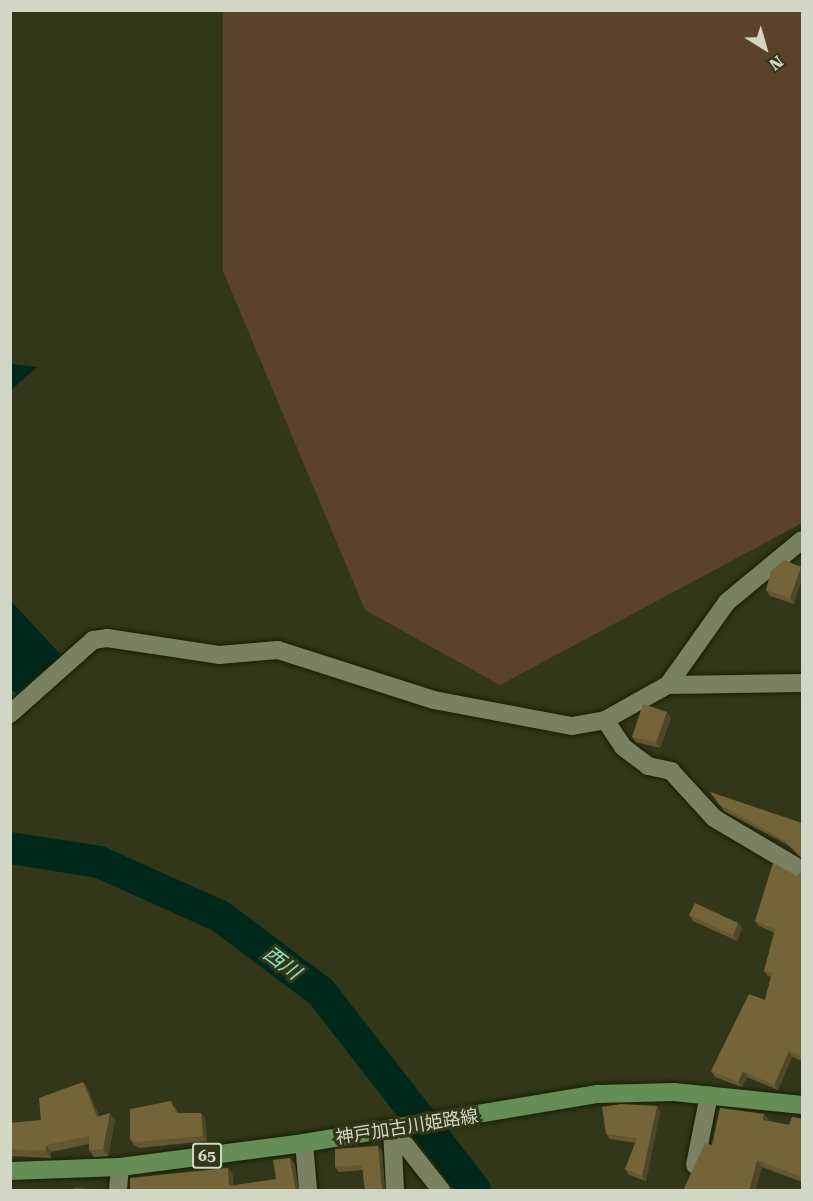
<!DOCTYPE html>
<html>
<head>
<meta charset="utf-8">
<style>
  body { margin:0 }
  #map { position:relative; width:813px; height:1201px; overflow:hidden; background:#313718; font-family:"Roboto Serif","Noto Sans JP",serif }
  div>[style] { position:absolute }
  .green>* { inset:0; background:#5a432a }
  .water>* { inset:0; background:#00281b }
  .river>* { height:32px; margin:-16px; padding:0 16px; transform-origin:16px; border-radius:16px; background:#00281b }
  .roads { filter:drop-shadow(0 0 2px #191e01) drop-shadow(0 0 2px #191e01) }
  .street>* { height:18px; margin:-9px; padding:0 9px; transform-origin:9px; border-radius:9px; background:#7a8160 }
  .primary>* { height:18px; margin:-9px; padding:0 9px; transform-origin:9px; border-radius:9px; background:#648e56 }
  .wall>* { inset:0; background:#635731 }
  .shaded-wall>* { inset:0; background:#504728 }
  .building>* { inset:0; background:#736539 }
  span { translate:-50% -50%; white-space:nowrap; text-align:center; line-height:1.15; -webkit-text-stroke:6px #313718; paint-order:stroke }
  .shield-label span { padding:2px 4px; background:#313718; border:2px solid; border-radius:4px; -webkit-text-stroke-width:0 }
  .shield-label { font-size:16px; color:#d2d6c4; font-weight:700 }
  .street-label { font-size:18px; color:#d2d6c4 }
  .water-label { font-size:20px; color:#8fe3c1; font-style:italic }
  .frame { position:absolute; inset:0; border:12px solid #d2d6c4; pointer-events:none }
  .north { position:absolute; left:735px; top:18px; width:60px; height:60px; -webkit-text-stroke:4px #313718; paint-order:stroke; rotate:143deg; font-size:16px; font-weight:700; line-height:24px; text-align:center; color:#d2d6c4 }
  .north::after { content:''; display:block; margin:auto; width:21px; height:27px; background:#d2d6c4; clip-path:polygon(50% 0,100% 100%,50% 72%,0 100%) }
</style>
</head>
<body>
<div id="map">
  <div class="green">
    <div style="clip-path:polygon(223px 11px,802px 11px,802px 523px,500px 685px,365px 610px,223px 271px)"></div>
  </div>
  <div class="water">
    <div style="clip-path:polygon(11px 364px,37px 367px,11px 390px)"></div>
    <div style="clip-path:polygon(10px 600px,62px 656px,16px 693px,11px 689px)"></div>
  </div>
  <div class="river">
    <div style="left:10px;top:848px;width:90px;rotate:8.9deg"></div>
    <div style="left:99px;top:862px;width:133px;rotate:24.1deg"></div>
    <div style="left:220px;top:916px;width:126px;rotate:37deg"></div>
    <div style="left:321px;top:992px;width:251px;rotate:52.1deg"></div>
  </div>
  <div class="roads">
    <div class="street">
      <div style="left:668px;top:685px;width:102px;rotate:-54.6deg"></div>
      <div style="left:727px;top:602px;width:97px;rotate:-39.6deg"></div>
      <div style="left:10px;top:714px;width:111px;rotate:-41.7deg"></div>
      <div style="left:93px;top:640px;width:14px;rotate:-8deg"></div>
      <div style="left:107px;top:638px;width:113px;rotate:8.6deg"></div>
      <div style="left:219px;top:655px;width:59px;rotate:-4.8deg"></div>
      <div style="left:278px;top:650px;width:164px;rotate:17.8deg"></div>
      <div style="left:434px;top:700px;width:140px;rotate:10.7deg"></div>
      <div style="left:572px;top:726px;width:34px;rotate:-10deg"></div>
      <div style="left:605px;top:720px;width:72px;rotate:-29.1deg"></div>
      <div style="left:668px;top:685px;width:134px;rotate:-0.9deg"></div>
      <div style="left:605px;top:720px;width:32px;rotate:56deg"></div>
      <div style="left:623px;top:747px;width:31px;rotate:37deg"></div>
      <div style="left:648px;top:766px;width:24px;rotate:12deg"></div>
      <div style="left:671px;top:771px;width:64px;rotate:47.5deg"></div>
      <div style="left:714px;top:818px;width:102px;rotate:30.6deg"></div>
      <div style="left:392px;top:1128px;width:79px;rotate:51.7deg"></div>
      <div style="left:392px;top:1128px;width:62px;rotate:87.2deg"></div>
      <div style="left:304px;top:1143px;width:47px;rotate:85.1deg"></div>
      <div style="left:695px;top:1165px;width:71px;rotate:-78.7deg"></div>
      <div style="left:118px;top:1190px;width:23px;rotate:-85deg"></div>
    </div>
    <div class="primary">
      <div style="left:10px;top:1171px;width:110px;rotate:-2.1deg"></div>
      <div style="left:120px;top:1167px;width:186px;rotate:-7.4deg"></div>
      <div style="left:304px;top:1143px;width:298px;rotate:-9.5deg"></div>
      <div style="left:598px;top:1094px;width:76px;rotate:-1.5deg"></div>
      <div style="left:674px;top:1092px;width:129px;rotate:5.8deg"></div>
    </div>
  </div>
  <div class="wall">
    <div style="clip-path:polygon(802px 569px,794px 604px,770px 596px,766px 590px)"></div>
    <div style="clip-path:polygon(671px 718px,660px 748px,636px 742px,632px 737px)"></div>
    <div style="clip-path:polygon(710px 792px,802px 824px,802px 859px,788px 845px,724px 811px)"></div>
    <div style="clip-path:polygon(802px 871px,802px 1061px,792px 1057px,778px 1090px,747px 1077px,742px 1087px,715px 1077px,711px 1071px,765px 1000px,771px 977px,768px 976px,764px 971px,775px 933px,759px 926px,755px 921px)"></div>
    <div style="clip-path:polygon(689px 915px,738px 923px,742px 928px,737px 941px,693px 921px)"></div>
    <div style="clip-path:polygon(83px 1082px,88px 1089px,99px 1116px,115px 1120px,108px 1156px,94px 1157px,89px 1150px,89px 1144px,51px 1152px,51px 1158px,10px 1156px,10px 1123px,41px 1120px)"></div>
    <div style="clip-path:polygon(657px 1106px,660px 1112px,646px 1181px,629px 1175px,625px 1169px,636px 1143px,610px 1139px,606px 1134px)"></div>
    <div style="clip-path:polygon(175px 1107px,178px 1113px,201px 1113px,205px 1119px,207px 1141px,139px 1148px,134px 1145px,130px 1139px)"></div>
    <div style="clip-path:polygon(802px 1119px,802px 1182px,762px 1167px,755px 1191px,683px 1191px,712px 1145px,769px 1120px,769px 1121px,789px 1125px)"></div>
    <div style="clip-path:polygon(382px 1151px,385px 1191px,365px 1191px,363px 1170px,339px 1172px,335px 1167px)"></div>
  </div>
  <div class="shaded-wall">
    <div style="clip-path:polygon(801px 567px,802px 569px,802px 579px,794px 604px,790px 598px)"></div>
    <div style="clip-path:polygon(667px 712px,671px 718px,660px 748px,656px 742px)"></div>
    <div style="clip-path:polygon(738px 923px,742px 928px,737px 941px,733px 935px)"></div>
    <div style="clip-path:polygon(789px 1051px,792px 1057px,778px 1090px,774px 1085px)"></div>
    <div style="clip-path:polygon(743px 1071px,747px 1077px,742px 1087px,738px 1082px)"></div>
    <div style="clip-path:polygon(83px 1082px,88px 1089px,102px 1124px,97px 1117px)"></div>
    <div style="clip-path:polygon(657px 1106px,660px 1112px,646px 1181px,642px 1176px)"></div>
    <div style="clip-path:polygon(110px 1113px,115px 1120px,108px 1156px,103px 1149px)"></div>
    <div style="clip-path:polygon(201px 1113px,205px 1119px,207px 1141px,203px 1136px)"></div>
    <div style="clip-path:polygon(764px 1114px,769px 1120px,768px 1127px,763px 1120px)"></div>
    <div style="clip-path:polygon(46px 1145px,51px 1152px,51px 1158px,46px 1151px)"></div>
    <div style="clip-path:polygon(378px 1146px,382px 1151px,385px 1191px,382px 1191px)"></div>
    <div style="clip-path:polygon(290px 1158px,295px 1164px,299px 1191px,296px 1191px)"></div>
    <div style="clip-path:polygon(757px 1160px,762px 1167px,755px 1191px,749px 1191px)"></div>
    <div style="clip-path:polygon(228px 1168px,233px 1174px,233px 1191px,229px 1186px)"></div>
  </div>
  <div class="building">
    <div style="clip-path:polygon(784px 560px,801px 567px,790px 598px,766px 590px,771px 571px)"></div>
    <div style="clip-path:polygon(643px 704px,667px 712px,656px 742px,632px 737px)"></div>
    <div style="clip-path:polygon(710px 792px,799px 822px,802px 824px,802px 858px,784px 840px,720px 805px)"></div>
    <div style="clip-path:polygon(773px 863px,797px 876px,802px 871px,802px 1057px,789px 1051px,774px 1085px,743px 1071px,738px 1082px,711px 1071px,749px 994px,765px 1000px,772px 973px,764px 971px,775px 929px,755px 921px)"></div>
    <div style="clip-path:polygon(695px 903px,738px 923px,733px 935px,689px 915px)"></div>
    <div style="clip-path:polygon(83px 1082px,97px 1117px,110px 1113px,103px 1149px,89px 1150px,89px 1136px,46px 1145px,46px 1151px,10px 1149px,10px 1123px,41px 1120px,39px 1098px)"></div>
    <div style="clip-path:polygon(171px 1101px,176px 1113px,201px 1113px,203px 1136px,135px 1142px,130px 1139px,130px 1109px)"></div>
    <div style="clip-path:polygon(621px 1104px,657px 1106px,642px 1176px,625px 1169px,637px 1138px,606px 1134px,602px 1107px)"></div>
    <div style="clip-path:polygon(720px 1108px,764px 1114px,763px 1120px,789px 1125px,792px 1117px,802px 1119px,802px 1177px,757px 1160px,749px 1191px,683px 1191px,705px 1143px,712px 1145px)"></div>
    <div style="clip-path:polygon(378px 1146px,382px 1191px,365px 1191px,362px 1165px,335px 1167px,335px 1149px)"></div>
    <div style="clip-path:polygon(290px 1158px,296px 1191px,130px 1191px,130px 1178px,228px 1168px,229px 1186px,276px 1179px,273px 1160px)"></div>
    <div style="clip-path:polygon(74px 1188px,104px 1190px,104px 1191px,74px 1191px)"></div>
  </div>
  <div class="shield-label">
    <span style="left:207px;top:1156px">65</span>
  </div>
  <div class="street-label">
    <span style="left:407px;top:1127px;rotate:-9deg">神戸加古川姫路線</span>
  </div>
  <div class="water-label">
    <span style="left:282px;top:963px;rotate:37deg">西川</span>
  </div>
  <div class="frame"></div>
  <div class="north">N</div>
</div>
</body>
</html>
